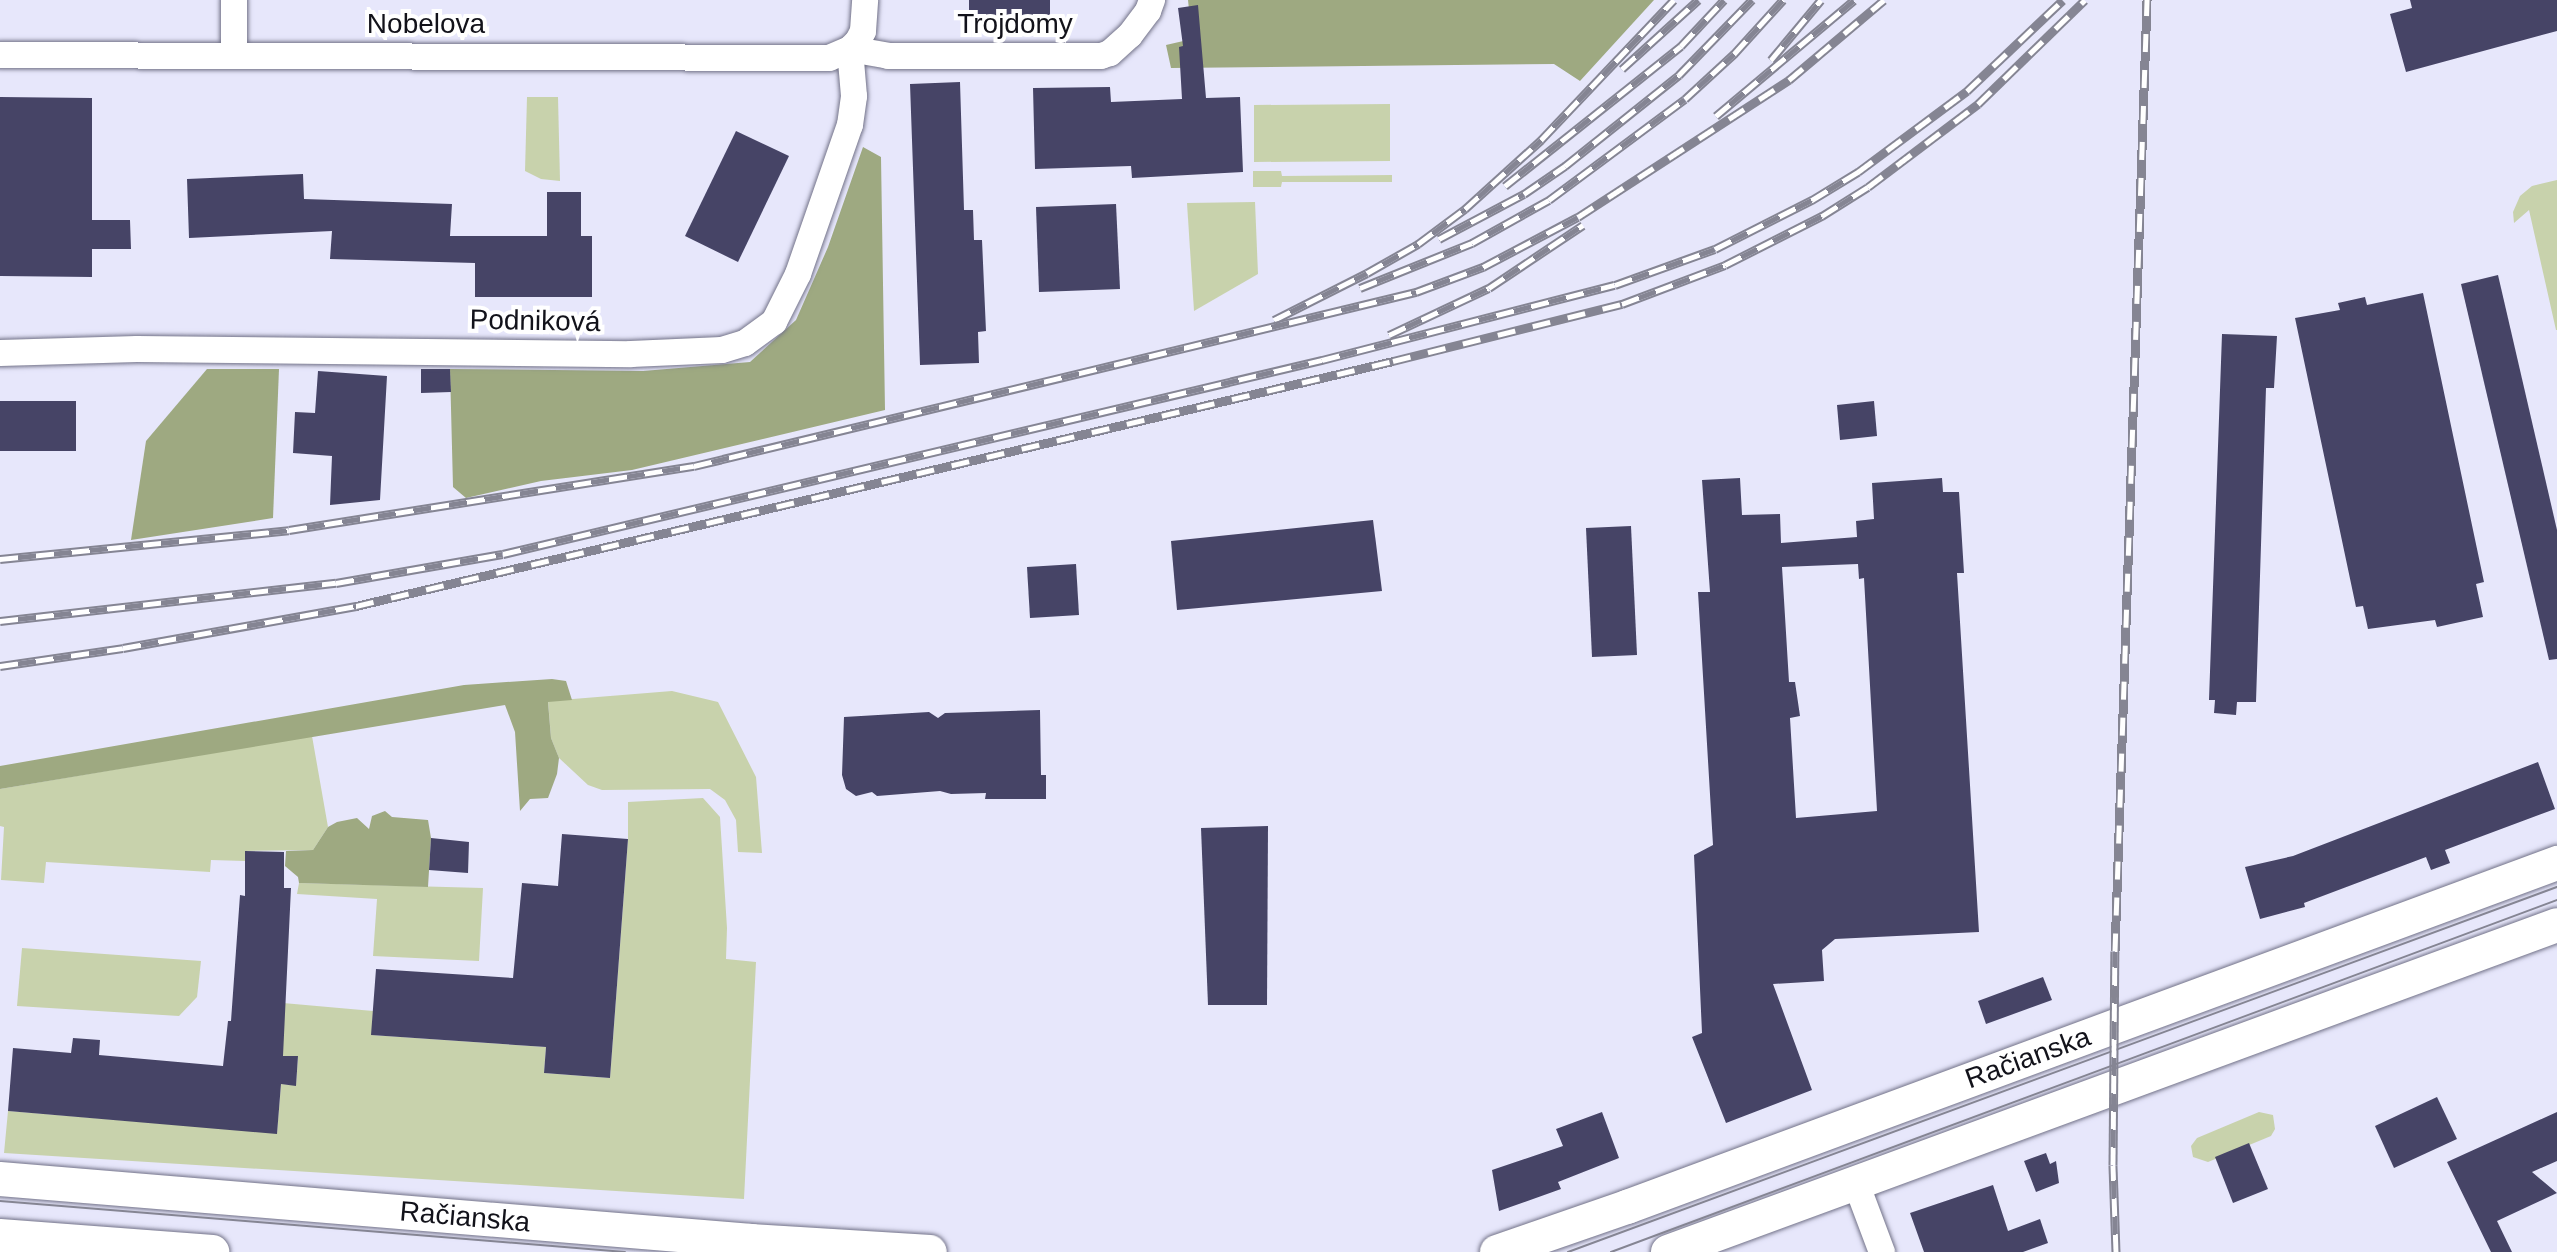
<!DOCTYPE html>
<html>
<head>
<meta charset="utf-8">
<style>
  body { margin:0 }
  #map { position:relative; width:2557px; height:1252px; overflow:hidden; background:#e7e7fb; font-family:Helvetica,sans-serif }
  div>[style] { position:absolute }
  .green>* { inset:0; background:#c8d2ac }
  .forest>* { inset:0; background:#9ea981 }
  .building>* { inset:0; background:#464466 }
  .roads { filter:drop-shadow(0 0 2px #727288) drop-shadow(0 0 2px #727288) }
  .minor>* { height:26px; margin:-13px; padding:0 13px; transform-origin:13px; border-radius:13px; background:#fff }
  .major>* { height:34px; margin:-17px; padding:0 17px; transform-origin:17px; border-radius:17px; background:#fff }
  .tram>* { height:2px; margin:-1px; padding:0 1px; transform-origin:1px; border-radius:1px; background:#858593 }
  .rail>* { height:9px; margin-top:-4.5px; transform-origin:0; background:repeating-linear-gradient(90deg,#fff 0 18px,#858593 0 36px); box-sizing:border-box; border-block:2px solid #858593 }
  span { translate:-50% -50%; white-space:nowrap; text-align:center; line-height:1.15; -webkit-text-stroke:8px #fff; paint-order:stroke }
  .street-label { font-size:28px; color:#12121a }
</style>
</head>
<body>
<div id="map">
  <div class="green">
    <div style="clip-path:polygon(527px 97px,558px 97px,560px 181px,541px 179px,525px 171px)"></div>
    <div style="clip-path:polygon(1390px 104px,1390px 161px,1254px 162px,1254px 105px)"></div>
    <div style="clip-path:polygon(1253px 171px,1281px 171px,1282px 176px,1392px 175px,1392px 182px,1282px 182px,1281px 187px,1253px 187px)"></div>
    <div style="clip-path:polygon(2557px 180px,2557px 330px,2556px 330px,2529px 210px,2514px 223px,2513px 212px,2520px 196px,2532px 186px)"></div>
    <div style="clip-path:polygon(1255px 202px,1258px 274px,1194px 311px,1187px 203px)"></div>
    <div style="clip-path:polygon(672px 691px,718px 702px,756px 777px,762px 853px,738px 852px,736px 820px,725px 800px,710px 789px,602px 790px,588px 785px,559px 758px,551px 738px,548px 701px)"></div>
    <div style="clip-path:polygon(312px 736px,328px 827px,313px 850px,245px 851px,245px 861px,211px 860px,210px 872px,46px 862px,44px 883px,1px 880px,4px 827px,0 826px,0 789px)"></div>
    <div style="clip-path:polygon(703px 798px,720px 817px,727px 928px,726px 959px,756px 962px,744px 1199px,4px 1153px,8px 1111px,277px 1133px,281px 1084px,296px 1085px,298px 1057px,283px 1056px,283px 1003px,373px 1011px,372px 1035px,546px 1047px,544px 1073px,610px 1078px,628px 839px,628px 802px)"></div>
    <div style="clip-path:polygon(299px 883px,483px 888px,479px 961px,373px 956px,377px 899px,297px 894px)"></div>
    <div style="clip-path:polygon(22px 948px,201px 961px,197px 997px,179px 1016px,17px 1006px)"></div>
    <div style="clip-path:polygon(2259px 1112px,2273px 1115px,2275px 1129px,2271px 1136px,2208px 1162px,2193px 1157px,2191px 1146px,2197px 1138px)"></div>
  </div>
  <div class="forest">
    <div style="clip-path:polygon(1188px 0,1654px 0,1580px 81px,1554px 64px,1171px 68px,1166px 45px,1192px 39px)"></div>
    <div style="clip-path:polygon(863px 147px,881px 157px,885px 410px,632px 470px,541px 481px,466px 498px,453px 487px,450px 369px,643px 371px,750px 362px,796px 320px,828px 247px)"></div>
    <div style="clip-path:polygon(207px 369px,279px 369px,273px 518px,131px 540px,146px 441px)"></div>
    <div style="clip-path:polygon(552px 679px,566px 681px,572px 700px,548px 702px,551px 738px,559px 758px,557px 774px,548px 798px,530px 799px,520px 811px,515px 732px,505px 705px,0 789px,0 766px,464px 685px)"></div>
    <div style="clip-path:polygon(385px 811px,392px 817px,428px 820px,431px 838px,428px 887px,299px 883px,298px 877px,285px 866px,286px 851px,313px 850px,328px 827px,337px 822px,357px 818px,369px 829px,372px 816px)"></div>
  </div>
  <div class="building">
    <div style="clip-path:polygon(969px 0,1050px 0,1050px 19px,969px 19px)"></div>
    <div style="clip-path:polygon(2410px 0,2557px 0,2557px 31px,2406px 72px,2390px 14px,2412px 8px)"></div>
    <div style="clip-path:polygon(1198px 5px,1206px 98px,1240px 97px,1243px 172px,1132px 178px,1131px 166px,1035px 169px,1033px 88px,1110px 87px,1111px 102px,1182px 99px,1179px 47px,1183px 46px,1178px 8px)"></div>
    <div style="clip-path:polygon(960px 82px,964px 210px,973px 210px,974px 240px,982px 240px,986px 331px,978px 332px,979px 363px,920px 365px,910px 84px)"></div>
    <div style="clip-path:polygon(0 97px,92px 98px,92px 220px,130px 220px,131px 249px,92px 249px,92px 277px,0 276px)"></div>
    <div style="clip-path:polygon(736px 131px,789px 156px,738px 262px,685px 236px)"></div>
    <div style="clip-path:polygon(303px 174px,304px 199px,452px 204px,450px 236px,547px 236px,547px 192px,581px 192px,581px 236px,592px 236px,592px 297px,475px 297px,475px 263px,330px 259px,332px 231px,189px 238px,187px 179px)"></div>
    <div style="clip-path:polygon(1116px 204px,1120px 289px,1039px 292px,1036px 207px)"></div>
    <div style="clip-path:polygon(2498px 275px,2557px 530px,2557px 659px,2549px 660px,2461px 284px)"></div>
    <div style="clip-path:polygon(2423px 293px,2484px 582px,2476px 584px,2483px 617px,2437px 627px,2435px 620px,2368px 629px,2363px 606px,2356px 607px,2295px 318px,2340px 310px,2338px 303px,2365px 297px,2367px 305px)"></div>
    <div style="clip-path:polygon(2222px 334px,2277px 336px,2274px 388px,2266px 388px,2256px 702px,2237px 702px,2236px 715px,2214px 713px,2215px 700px,2209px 700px)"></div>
    <div style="clip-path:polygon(421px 369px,450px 369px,451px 392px,421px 393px)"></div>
    <div style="clip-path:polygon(318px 371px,387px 376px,380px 500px,330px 505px,332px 456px,293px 453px,295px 412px,315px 413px)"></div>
    <div style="clip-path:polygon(0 401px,76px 401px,76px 451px,0 451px)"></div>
    <div style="clip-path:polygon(1874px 401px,1877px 436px,1840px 440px,1837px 405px)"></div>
    <div style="clip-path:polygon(evenodd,1740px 478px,1742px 515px,1780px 514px,1781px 543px,1857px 537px,1856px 521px,1874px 519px,1872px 483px,1942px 478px,1943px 492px,1959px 492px,1964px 573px,1957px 573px,1979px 932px,1835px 939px,1822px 950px,1824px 981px,1773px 984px,1812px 1090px,1726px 1123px,1692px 1037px,1702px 1033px,1694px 855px,1713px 845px,1698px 592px,1710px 592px,1702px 480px,1740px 478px,1858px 564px,1859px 579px,1864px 578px,1877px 811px,1796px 818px,1790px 718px,1800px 716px,1795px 682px,1789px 682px,1782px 567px,1858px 564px)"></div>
    <div style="clip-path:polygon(1373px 520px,1382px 591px,1177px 610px,1171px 541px)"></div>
    <div style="clip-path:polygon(1631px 526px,1637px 655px,1592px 657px,1586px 528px)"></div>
    <div style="clip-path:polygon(1076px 564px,1079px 615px,1030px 618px,1027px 567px)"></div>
    <div style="clip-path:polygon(1040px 710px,1041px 775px,1046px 775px,1046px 799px,985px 799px,986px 793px,951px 794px,940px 791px,877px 796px,872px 792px,856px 796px,846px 789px,842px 775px,844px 717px,929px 712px,938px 718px,945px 713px)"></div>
    <div style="clip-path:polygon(2538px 762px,2555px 809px,2445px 850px,2450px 863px,2431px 870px,2426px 857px,2304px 903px,2305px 907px,2260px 919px,2245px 867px,2293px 856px)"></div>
    <div style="clip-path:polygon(1268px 826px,1267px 1005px,1208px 1005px,1201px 828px)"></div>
    <div style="clip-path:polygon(562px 834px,628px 839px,610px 1078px,544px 1073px,546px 1047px,371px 1035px,376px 969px,513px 978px,522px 883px,558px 886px)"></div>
    <div style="clip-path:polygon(431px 838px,469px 842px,468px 873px,429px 870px)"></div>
    <div style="clip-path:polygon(245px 851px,284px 852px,284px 888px,291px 888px,283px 1056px,298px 1056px,296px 1086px,281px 1084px,277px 1134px,8px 1111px,13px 1048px,71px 1053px,73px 1038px,100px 1040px,99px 1055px,223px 1066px,228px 1021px,231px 1021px,240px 895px,245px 896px)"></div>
    <div style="clip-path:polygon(2043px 977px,2052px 1000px,1986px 1024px,1978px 1001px)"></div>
    <div style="clip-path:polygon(2437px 1097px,2457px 1139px,2394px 1168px,2375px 1126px)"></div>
    <div style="clip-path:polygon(1602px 1112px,1619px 1158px,1558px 1182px,1561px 1189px,1499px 1211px,1492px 1170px,1563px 1146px,1556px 1129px)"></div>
    <div style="clip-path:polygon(2557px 1112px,2557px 1161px,2532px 1172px,2557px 1193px,2497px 1221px,2512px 1252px,2491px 1252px,2447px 1162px)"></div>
    <div style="clip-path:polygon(2249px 1143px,2268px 1189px,2233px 1203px,2215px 1157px)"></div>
    <div style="clip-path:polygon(2046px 1153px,2050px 1164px,2056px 1161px,2059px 1183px,2036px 1192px,2024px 1161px)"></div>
    <div style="clip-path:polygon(1993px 1185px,2008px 1231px,2040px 1219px,2048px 1243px,2023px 1252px,1924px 1252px,1910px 1213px)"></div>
  </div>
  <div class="roads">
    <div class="minor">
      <div style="left:234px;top:0;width:55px;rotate:90deg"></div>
      <div style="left:850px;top:49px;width:39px;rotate:10deg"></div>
      <div style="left:888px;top:56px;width:213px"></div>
      <div style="left:1101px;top:56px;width:9px;rotate:-18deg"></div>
      <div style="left:1110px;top:53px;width:27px;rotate:-42deg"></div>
      <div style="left:1130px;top:35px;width:30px;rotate:-53deg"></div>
      <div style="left:1148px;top:11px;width:12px;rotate:-70deg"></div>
      <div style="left:0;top:55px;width:829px;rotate:0.21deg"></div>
      <div style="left:829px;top:58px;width:23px;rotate:-23deg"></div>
      <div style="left:850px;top:49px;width:11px;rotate:-45deg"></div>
      <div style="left:858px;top:41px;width:11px;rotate:-63deg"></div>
      <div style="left:863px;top:31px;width:31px;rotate:-86deg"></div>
      <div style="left:0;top:353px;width:137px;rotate:-1.7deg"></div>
      <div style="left:137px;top:349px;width:494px;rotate:0.6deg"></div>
      <div style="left:631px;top:354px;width:91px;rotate:-2.5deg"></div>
      <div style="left:722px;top:350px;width:24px;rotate:-17deg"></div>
      <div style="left:745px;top:343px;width:36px;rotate:-36deg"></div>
      <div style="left:774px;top:322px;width:54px;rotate:-63.4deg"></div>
      <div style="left:798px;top:274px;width:158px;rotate:-70.8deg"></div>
      <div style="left:850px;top:125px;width:29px;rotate:-82deg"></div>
      <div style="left:854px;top:96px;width:47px;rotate:-94.9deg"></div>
      <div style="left:1856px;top:1183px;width:74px;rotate:69.4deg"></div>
    </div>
    <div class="major">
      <div style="left:0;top:1179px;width:754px;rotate:4.72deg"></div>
      <div style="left:751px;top:1241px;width:179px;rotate:3.5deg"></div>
      <div style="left:0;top:1236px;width:213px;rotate:4.3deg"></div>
      <div style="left:1497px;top:1252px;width:138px;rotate:-19.1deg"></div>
      <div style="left:1627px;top:1207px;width:992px;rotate:-20.3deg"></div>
      <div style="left:1668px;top:1252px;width:947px;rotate:-20.19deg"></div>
    </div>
  </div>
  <div class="tram">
    <div style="left:0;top:1201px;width:627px;rotate:4.66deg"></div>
    <div style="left:1568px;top:1252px;width:1054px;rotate:-20.26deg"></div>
    <div style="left:1611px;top:1252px;width:1009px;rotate:-20.41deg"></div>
  </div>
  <div class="rail">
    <div style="left:1771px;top:60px;width:78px;rotate:-50.2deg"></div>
    <div style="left:1622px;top:69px;width:103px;rotate:-42.2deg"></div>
    <div style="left:1716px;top:116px;width:180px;rotate:-40deg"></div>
    <div style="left:1505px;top:186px;width:225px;rotate:-38.5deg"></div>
    <div style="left:1681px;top:46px;width:63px;rotate:-46.9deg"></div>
    <div style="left:1439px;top:239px;width:96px;rotate:-27.9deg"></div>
    <div style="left:1524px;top:194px;width:50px;rotate:-34.3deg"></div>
    <div style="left:1565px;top:166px;width:146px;rotate:-38.6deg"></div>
    <div style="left:1679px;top:75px;width:105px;rotate:-45.8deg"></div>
    <div style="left:1360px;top:288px;width:121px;rotate:-21.9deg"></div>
    <div style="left:1472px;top:243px;width:88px;rotate:-29.2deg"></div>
    <div style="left:1549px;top:200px;width:169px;rotate:-36.6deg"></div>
    <div style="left:1685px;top:99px;width:67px;rotate:-42.6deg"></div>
    <div style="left:1734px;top:54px;width:73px;rotate:-47.8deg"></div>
    <div style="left:1274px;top:320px;width:104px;rotate:-26.8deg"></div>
    <div style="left:1367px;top:273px;width:59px;rotate:-29.6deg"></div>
    <div style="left:1418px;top:244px;width:59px;rotate:-36.7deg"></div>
    <div style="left:1465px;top:209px;width:103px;rotate:-42.2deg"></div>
    <div style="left:1541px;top:140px;width:193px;rotate:-46.5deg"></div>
    <div style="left:1389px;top:335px;width:110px;rotate:-25.2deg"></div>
    <div style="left:1489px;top:288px;width:113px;rotate:-33.8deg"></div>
    <div style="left:0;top:559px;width:290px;rotate:-5.7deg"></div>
    <div style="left:289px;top:530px;width:410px;rotate:-9deg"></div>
    <div style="left:694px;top:466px;width:743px;rotate:-13.55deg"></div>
    <div style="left:1416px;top:292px;width:72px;rotate:-20.5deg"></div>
    <div style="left:1483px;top:267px;width:107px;rotate:-27.8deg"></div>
    <div style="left:1578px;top:217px;width:252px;rotate:-33deg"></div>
    <div style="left:1789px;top:80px;width:124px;rotate:-40.1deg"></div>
    <div style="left:0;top:621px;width:338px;rotate:-6.5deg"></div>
    <div style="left:336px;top:583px;width:169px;rotate:-9.9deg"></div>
    <div style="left:503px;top:554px;width:842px;rotate:-13.33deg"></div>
    <div style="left:1322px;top:360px;width:302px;rotate:-14.4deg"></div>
    <div style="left:1615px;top:285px;width:106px;rotate:-19.8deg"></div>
    <div style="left:1715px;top:249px;width:109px;rotate:-26.8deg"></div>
    <div style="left:1812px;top:200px;width:54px;rotate:-31.3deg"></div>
    <div style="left:1858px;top:172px;width:136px;rotate:-36.6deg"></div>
    <div style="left:1967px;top:91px;width:132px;rotate:-43.5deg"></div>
    <div style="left:0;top:666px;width:124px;rotate:-8.3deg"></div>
    <div style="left:123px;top:648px;width:237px;rotate:-10.2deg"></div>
    <div style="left:356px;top:606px;width:1066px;rotate:-13.29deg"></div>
    <div style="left:1393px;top:361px;width:236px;rotate:-14deg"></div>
    <div style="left:1622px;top:304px;width:110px;rotate:-20.7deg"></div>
    <div style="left:1725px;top:265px;width:109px;rotate:-26.8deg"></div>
    <div style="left:1822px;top:216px;width:54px;rotate:-32.2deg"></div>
    <div style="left:1868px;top:187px;width:138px;rotate:-37deg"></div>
    <div style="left:1978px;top:104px;width:149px;rotate:-44.2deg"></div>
    <div style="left:2116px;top:1252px;width:87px;rotate:-92deg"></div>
    <div style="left:2113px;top:1165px;width:214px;rotate:-89.5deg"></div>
    <div style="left:2115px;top:951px;width:952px;rotate:-88.07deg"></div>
  </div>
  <div class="street-label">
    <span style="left:426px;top:24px">Nobelova</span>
    <span style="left:1015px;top:24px">Trojdomy</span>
    <span style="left:535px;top:321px;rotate:1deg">Podniková</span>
    <span style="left:2028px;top:1058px;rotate:-20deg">Račianska</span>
    <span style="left:465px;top:1217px;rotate:5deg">Račianska</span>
  </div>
</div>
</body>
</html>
